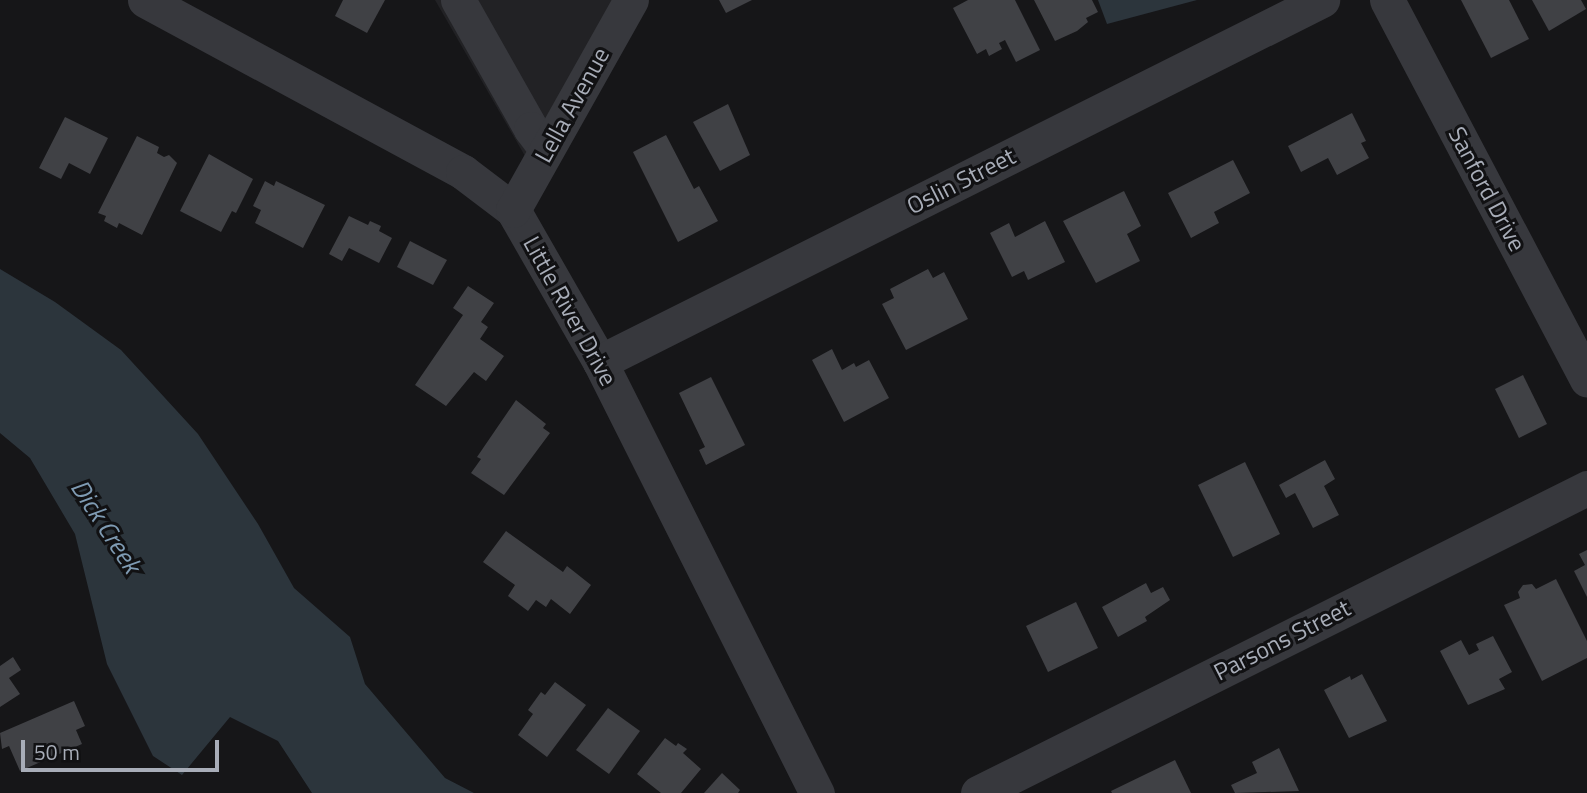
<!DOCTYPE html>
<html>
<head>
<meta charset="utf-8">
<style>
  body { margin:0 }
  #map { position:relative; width:1587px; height:793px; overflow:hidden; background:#161618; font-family:"Titillium Web",sans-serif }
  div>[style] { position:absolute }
  .built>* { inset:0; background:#222225 }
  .water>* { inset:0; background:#2c353c }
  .building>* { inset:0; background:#404145 }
  .minor>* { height:35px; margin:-17.5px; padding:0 17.5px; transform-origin:17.5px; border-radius:17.5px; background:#37383d }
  span { translate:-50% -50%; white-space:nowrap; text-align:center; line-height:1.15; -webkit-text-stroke:6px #111113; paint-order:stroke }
  .street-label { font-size:24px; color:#a8adb8 }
  .water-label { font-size:26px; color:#7f9bb3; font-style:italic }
  .scale { position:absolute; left:21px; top:740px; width:198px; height:32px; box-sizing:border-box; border:4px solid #a8adb8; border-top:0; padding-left:9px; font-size:21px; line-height:24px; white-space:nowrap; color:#a8adb8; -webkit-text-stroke:5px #111113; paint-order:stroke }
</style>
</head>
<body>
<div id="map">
  <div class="built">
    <div style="clip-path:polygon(435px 0,441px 0,529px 149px,525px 156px)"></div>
    <div style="clip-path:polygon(474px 0,613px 0,544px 122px)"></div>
  </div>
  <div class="water">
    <div style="clip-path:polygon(1098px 0,1197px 0,1107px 24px)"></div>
    <div style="clip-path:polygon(0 269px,55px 302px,121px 350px,198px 434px,258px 524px,294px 588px,350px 637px,365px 684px,445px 778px,474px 793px,312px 793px,278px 741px,230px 717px,182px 775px,153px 756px,107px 664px,75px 534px,30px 458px,0 433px)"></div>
  </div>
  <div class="building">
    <div style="clip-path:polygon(343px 0,385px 0,367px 33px,335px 16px)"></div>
    <div style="clip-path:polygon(719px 0,752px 0,726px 13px)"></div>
    <div style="clip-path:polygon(968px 0,1015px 0,1040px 50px,1016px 62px,1005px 40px,999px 43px,1002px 49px,989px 56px,986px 49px,977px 54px,953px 8px)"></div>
    <div style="clip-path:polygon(1034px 0,1092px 0,1098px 12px,1086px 18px,1088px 22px,1077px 31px,1055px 41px)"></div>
    <div style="clip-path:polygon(1461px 0,1509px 0,1529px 39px,1491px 58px)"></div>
    <div style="clip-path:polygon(1532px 0,1581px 0,1586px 9px,1549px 31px)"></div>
    <div style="clip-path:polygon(728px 104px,750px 155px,720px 171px,693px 122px)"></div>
    <div style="clip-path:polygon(1352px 113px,1366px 141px,1361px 143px,1369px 158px,1337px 175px,1328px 158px,1301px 172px,1288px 146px)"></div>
    <div style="clip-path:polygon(65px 117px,108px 138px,90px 174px,69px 163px,61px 179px,39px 168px)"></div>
    <div style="clip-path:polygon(666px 135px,694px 189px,699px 186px,718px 221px,678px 242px,633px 152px)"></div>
    <div style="clip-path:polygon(137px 136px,159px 147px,157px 153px,164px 157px,169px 155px,177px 163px,142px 235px,119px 223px,117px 228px,104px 221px,106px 216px,98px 213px)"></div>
    <div style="clip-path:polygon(209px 154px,253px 179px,236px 213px,232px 211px,221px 232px,180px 211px)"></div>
    <div style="clip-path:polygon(1233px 160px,1250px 193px,1214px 212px,1219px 223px,1191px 238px,1168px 193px)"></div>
    <div style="clip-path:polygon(265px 181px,274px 186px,276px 181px,325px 205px,303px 248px,255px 223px,261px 210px,253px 206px)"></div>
    <div style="clip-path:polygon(1124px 191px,1141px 226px,1127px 234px,1140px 261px,1096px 283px,1063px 221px)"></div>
    <div style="clip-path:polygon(349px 216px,368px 225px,370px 221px,381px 226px,379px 231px,392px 238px,379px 263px,349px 248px,342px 261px,329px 254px)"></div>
    <div style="clip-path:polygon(1045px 221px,1065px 262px,1028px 280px,1024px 271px,1012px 277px,990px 233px,1009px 223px,1015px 237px)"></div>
    <div style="clip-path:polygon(410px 241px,447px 260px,433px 285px,397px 267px)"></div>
    <div style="clip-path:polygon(928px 269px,933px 278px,944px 272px,968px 319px,906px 350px,882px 304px,894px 298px,890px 289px)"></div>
    <div style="clip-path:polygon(468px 286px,494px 303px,481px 322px,488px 327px,480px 339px,504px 356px,486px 381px,474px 372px,446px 406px,415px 385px,463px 315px,453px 308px)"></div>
    <div style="clip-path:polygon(832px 349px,842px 370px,854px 363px,856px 367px,869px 360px,889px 398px,844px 422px,812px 360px)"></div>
    <div style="clip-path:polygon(1523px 375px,1547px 424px,1519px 438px,1495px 389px)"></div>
    <div style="clip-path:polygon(711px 377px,745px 445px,706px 465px,699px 450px,705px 447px,679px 393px)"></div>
    <div style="clip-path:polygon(516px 400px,546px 424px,543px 428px,550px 433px,504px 495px,471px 473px,481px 459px,477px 457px)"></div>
    <div style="clip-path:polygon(1325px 460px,1335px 479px,1324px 486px,1339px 515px,1313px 528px,1295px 493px,1286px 498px,1279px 485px)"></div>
    <div style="clip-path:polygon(1245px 462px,1280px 534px,1233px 557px,1198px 485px)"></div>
    <div style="clip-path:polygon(506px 531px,563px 572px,567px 566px,591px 585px,570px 614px,551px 599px,546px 607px,536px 600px,528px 611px,508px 596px,515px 585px,483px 562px)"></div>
    <div style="clip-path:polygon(1587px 550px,1587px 597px,1574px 571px,1585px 565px,1579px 554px)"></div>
    <div style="clip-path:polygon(1556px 579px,1587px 641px,1587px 658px,1542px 681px,1504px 605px,1520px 598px,1518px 592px,1523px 585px,1532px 584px,1536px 589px)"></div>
    <div style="clip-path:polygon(1146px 583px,1151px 593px,1163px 587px,1170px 600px,1145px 617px,1147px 621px,1118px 637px,1102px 607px)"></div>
    <div style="clip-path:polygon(1076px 602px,1098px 648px,1048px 672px,1026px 626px)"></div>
    <div style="clip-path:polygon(1493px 636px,1512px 672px,1499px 679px,1505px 689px,1468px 705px,1440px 651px,1461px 640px,1469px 655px,1479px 650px,1476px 644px)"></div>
    <div style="clip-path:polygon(13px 657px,21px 670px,9px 678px,20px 694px,0 707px,0 666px)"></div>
    <div style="clip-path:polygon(1362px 674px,1387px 721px,1349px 738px,1324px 690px,1350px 676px,1351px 680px)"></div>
    <div style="clip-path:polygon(555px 682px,586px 705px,547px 757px,518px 735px,533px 714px,528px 710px,541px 692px,545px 695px)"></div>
    <div style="clip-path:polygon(74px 701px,85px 726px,76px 730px,82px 744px,20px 771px,9px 746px,2px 749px,0 733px)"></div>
    <div style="clip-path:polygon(608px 708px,640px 731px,609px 774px,576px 750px)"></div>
    <div style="clip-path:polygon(665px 738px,676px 746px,678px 743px,687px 749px,683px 753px,701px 769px,681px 793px,661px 793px,637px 774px)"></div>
    <div style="clip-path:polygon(1279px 748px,1299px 791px,1235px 793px,1231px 785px,1257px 773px,1252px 762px)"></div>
    <div style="clip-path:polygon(1175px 760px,1191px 793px,1112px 793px,1111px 791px)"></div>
    <div style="clip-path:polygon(722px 773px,740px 790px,738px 793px,704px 793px)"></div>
  </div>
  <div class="minor">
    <div style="left:145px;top:0;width:362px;rotate:28.4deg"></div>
    <div style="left:463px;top:172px;width:63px;rotate:37.2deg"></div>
    <div style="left:513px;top:210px;width:175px;rotate:60.2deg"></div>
    <div style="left:600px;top:362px;width:483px;rotate:63.3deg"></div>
    <div style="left:458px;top:0;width:148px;rotate:60.5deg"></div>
    <div style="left:531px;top:129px;width:25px;rotate:53deg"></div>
    <div style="left:1387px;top:0;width:429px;rotate:62.2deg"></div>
    <div style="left:513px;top:210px;width:241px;rotate:-60.7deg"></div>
    <div style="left:600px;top:362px;width:808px;rotate:-26.63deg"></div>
    <div style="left:978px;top:793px;width:681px;rotate:-26.6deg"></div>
  </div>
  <div class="street-label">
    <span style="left:572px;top:105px;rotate:-61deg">Lella Avenue</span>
    <span style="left:961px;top:181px;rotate:-27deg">Oslin Street</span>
    <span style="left:1487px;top:189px;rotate:62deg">Sanford Drive</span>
    <span style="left:570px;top:311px;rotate:61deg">Little River Drive</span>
    <span style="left:1282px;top:640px;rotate:-27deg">Parsons Street</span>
  </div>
  <div class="water-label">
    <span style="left:106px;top:526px;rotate:57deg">Dick Creek</span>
  </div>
  <div class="scale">50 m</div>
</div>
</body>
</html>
